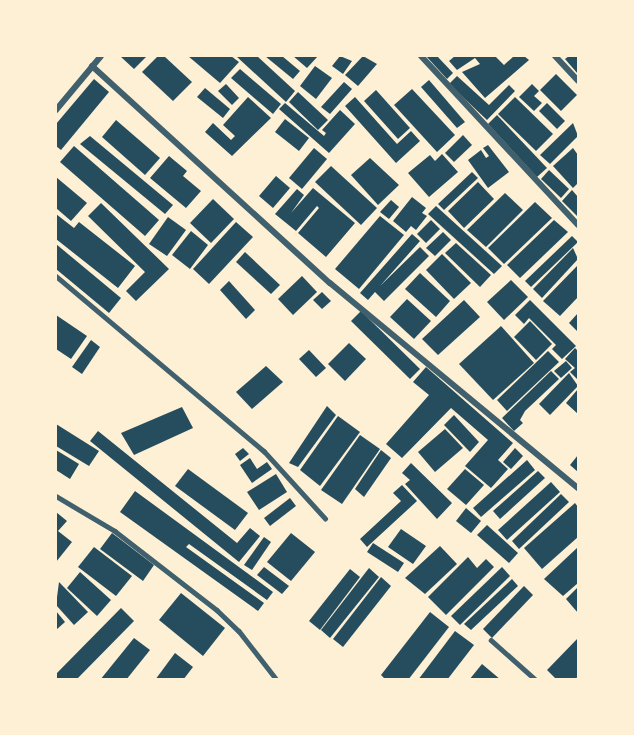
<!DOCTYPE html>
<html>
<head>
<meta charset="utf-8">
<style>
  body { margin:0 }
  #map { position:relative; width:634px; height:735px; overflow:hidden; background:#fdf0d5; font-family:"Source Sans 3",sans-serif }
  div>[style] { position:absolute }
  .building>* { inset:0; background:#264d5e }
  .service>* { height:4.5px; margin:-2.25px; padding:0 2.25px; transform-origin:2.25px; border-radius:2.25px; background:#3f606c }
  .minor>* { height:6px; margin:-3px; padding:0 3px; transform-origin:3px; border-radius:3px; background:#3f606c }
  span { translate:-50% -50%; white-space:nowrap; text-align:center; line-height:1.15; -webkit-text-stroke:4.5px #fdf0d5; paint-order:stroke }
  .frame { position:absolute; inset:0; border:57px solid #fdf0d5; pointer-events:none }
</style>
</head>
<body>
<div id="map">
  <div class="building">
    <div style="clip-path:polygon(120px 56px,147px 56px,134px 69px)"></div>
    <div style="clip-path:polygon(158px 56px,164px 56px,192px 82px,173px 101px,142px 72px)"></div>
    <div style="clip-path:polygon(188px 56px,231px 56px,239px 62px,220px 83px)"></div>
    <div style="clip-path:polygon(236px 56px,257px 56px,295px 91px,286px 102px)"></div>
    <div style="clip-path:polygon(265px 56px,282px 56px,300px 71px,293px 79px)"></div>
    <div style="clip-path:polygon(293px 56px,318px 56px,307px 68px)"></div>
    <div style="clip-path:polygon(340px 56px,352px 61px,343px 74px,332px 66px)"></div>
    <div style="clip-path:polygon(363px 56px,377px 64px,358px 86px,345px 75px)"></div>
    <div style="clip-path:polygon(426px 56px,437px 56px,453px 73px,447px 79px)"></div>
    <div style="clip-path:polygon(455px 56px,495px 56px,504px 65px,514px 56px,524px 56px,529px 60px,485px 98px,462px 72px,480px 64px,475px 58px,457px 70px,449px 61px)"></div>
    <div style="clip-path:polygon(569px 56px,578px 56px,578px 74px,565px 59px)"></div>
    <div style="clip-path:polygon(315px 66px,332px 78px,316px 99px,300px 86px)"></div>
    <div style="clip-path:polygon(240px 69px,281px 104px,273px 114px,231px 78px)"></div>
    <div style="clip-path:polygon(556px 74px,577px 95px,561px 111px,540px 90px)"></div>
    <div style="clip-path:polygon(457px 76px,489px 105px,509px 85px,515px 91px,487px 120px,449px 84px)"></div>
    <div style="clip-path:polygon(94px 79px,109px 92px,61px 150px,56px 146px,56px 124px)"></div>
    <div style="clip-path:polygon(429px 80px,465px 122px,457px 128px,421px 87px)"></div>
    <div style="clip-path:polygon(344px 82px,352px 89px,330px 114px,321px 107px)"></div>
    <div style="clip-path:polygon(226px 84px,239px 98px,232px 105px,218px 91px)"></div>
    <div style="clip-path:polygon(532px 84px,539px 91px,534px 96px,542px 103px,534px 111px,519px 97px)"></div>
    <div style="clip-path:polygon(205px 88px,230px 109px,223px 118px,197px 97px)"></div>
    <div style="clip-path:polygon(412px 89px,455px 135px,437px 152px,394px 105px)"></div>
    <div style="clip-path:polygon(376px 90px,410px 128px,398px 139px,364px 101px)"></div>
    <div style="clip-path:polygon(298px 92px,328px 120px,318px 130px,289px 102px)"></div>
    <div style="clip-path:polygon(248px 97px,271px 118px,232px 156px,205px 132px,213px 123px,231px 140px,235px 136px,223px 125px)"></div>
    <div style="clip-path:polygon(355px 97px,397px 144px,411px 131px,420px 141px,396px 163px,345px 106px)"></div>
    <div style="clip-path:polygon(515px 97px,553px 134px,536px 151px,498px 114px)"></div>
    <div style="clip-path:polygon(285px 103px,324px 136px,326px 133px,322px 130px,340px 110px,355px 124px,329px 153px,279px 109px)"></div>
    <div style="clip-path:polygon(547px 103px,565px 121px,557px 129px,539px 111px)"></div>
    <div style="clip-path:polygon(497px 115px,547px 168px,537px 177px,488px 124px)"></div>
    <div style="clip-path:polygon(285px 119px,309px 138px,299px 151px,275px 132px)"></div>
    <div style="clip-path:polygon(116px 120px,160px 158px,145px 175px,102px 137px)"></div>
    <div style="clip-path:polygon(573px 123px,578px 136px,550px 164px,540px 155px)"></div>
    <div style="clip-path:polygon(463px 135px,472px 145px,454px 162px,445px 153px)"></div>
    <div style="clip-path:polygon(90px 136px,173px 205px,165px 214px,80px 144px)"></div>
    <div style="clip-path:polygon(488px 145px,509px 172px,488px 188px,468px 160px,481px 150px,486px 158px,489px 156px,483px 148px)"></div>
    <div style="clip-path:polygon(74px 146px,159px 220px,145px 236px,60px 162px)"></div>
    <div style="clip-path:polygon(314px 148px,327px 159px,302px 189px,289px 178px)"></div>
    <div style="clip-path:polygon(573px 148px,578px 155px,578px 183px,573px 188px,553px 166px)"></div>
    <div style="clip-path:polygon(442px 154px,458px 172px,429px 197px,408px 173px,430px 155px,435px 161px)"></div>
    <div style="clip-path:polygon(169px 156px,187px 171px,183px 176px,201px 191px,186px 208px,150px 178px)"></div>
    <div style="clip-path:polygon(370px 158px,399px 185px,378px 205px,351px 175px)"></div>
    <div style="clip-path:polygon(331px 166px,377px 208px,361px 225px,315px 182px)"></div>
    <div style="clip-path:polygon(549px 170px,569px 189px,561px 198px,541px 179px)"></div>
    <div style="clip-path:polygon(472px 172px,478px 178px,444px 210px,438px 204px)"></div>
    <div style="clip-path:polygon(276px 176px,290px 188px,273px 208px,259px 196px)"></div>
    <div style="clip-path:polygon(56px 177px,87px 203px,71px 221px,56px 208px)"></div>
    <div style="clip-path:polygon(478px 182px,494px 199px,464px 228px,448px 211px)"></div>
    <div style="clip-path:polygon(313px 188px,355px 223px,326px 257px,298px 233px,319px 208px,317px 206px,296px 231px,275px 214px,297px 189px,304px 195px,291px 213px)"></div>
    <div style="clip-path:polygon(572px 190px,578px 197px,578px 217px,562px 201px)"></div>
    <div style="clip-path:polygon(505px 193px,523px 210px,486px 247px,467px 230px)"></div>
    <div style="clip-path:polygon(412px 197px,426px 208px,422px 213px,427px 216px,416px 230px,411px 226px,406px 232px,393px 221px)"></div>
    <div style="clip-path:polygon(213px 199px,234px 219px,211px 243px,190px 223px)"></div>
    <div style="clip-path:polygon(391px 200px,399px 207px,389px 219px,380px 212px)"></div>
    <div style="clip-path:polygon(535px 202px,552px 218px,504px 264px,488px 248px)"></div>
    <div style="clip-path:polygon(101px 203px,169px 269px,136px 301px,126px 291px,145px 272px,88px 216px)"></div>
    <div style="clip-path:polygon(436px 206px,502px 266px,494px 274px,428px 214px)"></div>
    <div style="clip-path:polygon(56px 214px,74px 228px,79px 222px,135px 266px,118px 288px,56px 239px)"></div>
    <div style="clip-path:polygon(380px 216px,404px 235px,359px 289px,335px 269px)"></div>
    <div style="clip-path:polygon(168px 217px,186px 230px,167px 256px,149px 244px)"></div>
    <div style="clip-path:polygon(431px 220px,440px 229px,426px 243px,417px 234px)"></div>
    <div style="clip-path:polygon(554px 220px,568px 232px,520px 278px,507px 265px)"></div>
    <div style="clip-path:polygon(236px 222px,253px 237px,209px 284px,193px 269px)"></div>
    <div style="clip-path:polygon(191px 231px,208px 245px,190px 269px,172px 255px)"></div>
    <div style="clip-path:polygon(443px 232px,451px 240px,435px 256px,426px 248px)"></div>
    <div style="clip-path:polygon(412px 234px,420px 241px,380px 286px,420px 247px,429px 256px,384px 301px,375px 292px,368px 300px,360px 293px)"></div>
    <div style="clip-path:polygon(572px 236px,578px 242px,531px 287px,525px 281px)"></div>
    <div style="clip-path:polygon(456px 243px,491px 275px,480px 287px,445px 253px)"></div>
    <div style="clip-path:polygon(56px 244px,121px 298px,109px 313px,56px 269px)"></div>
    <div style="clip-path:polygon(573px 248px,578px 259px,542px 298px,533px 289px)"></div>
    <div style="clip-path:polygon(245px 252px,280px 285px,271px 294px,236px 262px)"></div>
    <div style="clip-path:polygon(442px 254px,471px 283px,454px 299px,426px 270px)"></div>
    <div style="clip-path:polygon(578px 265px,578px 297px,560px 316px,543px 301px)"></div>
    <div style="clip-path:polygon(420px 273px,450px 301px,436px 317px,405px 289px)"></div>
    <div style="clip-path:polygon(302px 276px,317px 292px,293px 315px,278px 299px)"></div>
    <div style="clip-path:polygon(511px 280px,528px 297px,504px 320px,487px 302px)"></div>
    <div style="clip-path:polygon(229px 281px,255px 310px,246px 319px,220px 290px)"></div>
    <div style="clip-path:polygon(322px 292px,331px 301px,322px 309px,313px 300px)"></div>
    <div style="clip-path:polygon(407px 299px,431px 321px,414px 339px,390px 317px)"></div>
    <div style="clip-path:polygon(464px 300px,480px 317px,438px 355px,422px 339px)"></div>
    <div style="clip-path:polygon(530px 300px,576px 346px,562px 359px,552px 349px,556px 345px,529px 318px,524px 324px,515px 315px)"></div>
    <div style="clip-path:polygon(361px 311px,420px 369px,410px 379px,351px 321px)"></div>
    <div style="clip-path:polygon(578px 313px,578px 332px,569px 323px)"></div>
    <div style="clip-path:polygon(56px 315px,87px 336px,71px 359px,56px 349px)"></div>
    <div style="clip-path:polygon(530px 321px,552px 344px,536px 360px,514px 337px)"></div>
    <div style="clip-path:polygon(501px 326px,534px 363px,493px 400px,459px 364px)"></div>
    <div style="clip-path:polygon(91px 340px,100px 347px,82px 374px,72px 367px)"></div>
    <div style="clip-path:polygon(349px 343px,366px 359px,345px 381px,328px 364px)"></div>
    <div style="clip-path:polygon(575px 348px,578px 351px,578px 380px,570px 372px,575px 368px,565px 359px)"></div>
    <div style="clip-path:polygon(309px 350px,326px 368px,316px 377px,299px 359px)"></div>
    <div style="clip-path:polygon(548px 351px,559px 362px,507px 411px,497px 400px)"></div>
    <div style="clip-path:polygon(566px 361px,572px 368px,561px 378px,554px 371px)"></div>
    <div style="clip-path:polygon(266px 366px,283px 382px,252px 409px,236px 392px)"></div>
    <div style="clip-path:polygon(426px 367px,513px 443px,498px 460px,508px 469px,491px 488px,465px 466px,488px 440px,451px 408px,402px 458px,386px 444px,429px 395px,413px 382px)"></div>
    <div style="clip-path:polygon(551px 371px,559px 379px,525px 411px,520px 420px,523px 423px,514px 431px,502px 418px)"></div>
    <div style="clip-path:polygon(569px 373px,578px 386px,550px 415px,539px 404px)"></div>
    <div style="clip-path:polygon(578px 389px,578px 414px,566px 403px)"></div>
    <div style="clip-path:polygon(327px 406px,336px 415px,298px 467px,289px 463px)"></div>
    <div style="clip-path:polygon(182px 407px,193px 428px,134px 455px,121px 433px)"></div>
    <div style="clip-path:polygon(454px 415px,479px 442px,470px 452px,444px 425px)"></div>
    <div style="clip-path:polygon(338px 416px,360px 432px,320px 486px,300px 470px)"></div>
    <div style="clip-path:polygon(56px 424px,99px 451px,89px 466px,56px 446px)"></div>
    <div style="clip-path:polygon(445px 429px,463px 448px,435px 472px,418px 452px)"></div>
    <div style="clip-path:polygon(98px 431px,237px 543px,250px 528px,260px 536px,239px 562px,90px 441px)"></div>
    <div style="clip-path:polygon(360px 435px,380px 449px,342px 504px,321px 490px)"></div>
    <div style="clip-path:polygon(243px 448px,249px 454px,240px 461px,235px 454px)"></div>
    <div style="clip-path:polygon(515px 448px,523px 456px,511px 469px,503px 462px)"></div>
    <div style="clip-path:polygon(56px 450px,79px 464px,70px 479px,56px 470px)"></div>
    <div style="clip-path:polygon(381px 450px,391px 458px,364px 497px,355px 489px)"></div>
    <div style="clip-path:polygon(578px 455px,578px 472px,570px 465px)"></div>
    <div style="clip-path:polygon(250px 458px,257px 469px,267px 462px,272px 469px,252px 483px,240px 465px)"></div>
    <div style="clip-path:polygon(527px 460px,535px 470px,481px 517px,473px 508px)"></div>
    <div style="clip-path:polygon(411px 463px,452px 503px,437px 519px,405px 484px,410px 480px,402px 473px)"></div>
    <div style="clip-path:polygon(188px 469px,248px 513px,235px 530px,175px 486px)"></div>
    <div style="clip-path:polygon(465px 469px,484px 485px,466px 505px,447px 489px)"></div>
    <div style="clip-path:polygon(538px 471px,545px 478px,500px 519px,493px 511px)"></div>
    <div style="clip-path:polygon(276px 474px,287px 492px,259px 510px,247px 492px)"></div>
    <div style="clip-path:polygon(551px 482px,560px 492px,507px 540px,498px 530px)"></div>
    <div style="clip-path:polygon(402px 485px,417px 501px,367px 547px,360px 539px,401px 501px,393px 493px)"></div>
    <div style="clip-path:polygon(135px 491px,273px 592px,267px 600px,189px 544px,186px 547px,264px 603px,258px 611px,120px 512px)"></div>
    <div style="clip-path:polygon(561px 494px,569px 502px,519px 549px,512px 541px)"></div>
    <div style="clip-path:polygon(290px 498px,296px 506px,270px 526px,264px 518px)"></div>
    <div style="clip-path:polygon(575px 503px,578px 507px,578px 537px,542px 569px,524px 548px)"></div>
    <div style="clip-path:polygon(466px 508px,481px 521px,471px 533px,456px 521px)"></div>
    <div style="clip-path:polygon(56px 512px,67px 521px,58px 531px,72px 542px,56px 562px)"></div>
    <div style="clip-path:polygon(487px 525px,518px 553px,509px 563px,477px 535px)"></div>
    <div style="clip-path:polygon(401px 529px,426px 546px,413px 564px,388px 547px)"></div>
    <div style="clip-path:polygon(112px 533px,154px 565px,143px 581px,100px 549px)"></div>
    <div style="clip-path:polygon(291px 533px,315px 552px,291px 581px,267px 562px)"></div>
    <div style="clip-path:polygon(264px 537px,271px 542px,252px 570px,244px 565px)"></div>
    <div style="clip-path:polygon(373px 543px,404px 563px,398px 572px,367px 552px)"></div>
    <div style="clip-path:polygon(440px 546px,457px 564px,425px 594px,405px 578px)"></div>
    <div style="clip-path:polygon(94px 547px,132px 576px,116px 596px,78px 567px)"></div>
    <div style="clip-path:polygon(578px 547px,578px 583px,563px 596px,544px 579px)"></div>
    <div style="clip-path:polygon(468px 557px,477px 568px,486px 559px,494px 567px,446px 615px,428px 597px)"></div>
    <div style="clip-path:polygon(264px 567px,289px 586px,282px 594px,257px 575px)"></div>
    <div style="clip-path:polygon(502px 567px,510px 576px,460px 625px,451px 616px)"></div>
    <div style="clip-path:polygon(369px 568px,379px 577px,330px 638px,321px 630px)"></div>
    <div style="clip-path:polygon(350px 569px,360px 577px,320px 630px,309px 621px)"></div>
    <div style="clip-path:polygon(80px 572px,111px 600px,97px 616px,67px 588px)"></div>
    <div style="clip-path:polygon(381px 577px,391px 586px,343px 647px,333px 639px)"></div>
    <div style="clip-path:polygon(512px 579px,518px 586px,471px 630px,464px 624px)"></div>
    <div style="clip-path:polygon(59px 582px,88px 612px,74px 625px,56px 605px)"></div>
    <div style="clip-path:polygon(524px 586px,533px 595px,492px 638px,483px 629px)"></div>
    <div style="clip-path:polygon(578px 587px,578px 613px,566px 599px)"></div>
    <div style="clip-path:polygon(181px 593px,225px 628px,203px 656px,159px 620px)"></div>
    <div style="clip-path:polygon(121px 608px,134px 621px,76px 680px,56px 680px,56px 674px)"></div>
    <div style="clip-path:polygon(56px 611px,65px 622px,56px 630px)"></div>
    <div style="clip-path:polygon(430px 612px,449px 627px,408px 680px,386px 680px,381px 675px)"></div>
    <div style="clip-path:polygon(455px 631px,474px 645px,447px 680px,418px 680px)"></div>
    <div style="clip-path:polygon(134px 638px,150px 650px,126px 680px,100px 680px)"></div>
    <div style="clip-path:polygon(578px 638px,578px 676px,575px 680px,557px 680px,547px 670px)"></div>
    <div style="clip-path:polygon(175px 653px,193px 667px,183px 680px,155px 680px)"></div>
    <div style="clip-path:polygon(482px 664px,501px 680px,469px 680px)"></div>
  </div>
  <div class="service">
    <div style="left:56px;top:276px;width:272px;rotate:40.1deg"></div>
    <div style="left:264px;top:451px;width:91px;rotate:47.7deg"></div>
    <div style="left:56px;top:496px;width:69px;rotate:30.7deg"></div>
    <div style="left:115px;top:531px;width:129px;rotate:37.8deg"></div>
    <div style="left:217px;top:610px;width:30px;rotate:44deg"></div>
    <div style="left:239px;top:631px;width:62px;rotate:52.2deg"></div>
    <div style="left:491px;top:640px;width:60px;rotate:41.6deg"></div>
  </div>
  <div class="minor">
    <div style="left:421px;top:56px;width:231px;rotate:47.1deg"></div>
    <div style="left:555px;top:56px;width:34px;rotate:47deg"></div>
    <div style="left:92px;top:66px;width:322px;rotate:42.4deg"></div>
    <div style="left:330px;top:283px;width:322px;rotate:39.6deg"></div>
    <div style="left:56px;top:110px;width:70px;rotate:-50.2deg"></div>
  </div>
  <div class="frame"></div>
</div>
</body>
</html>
